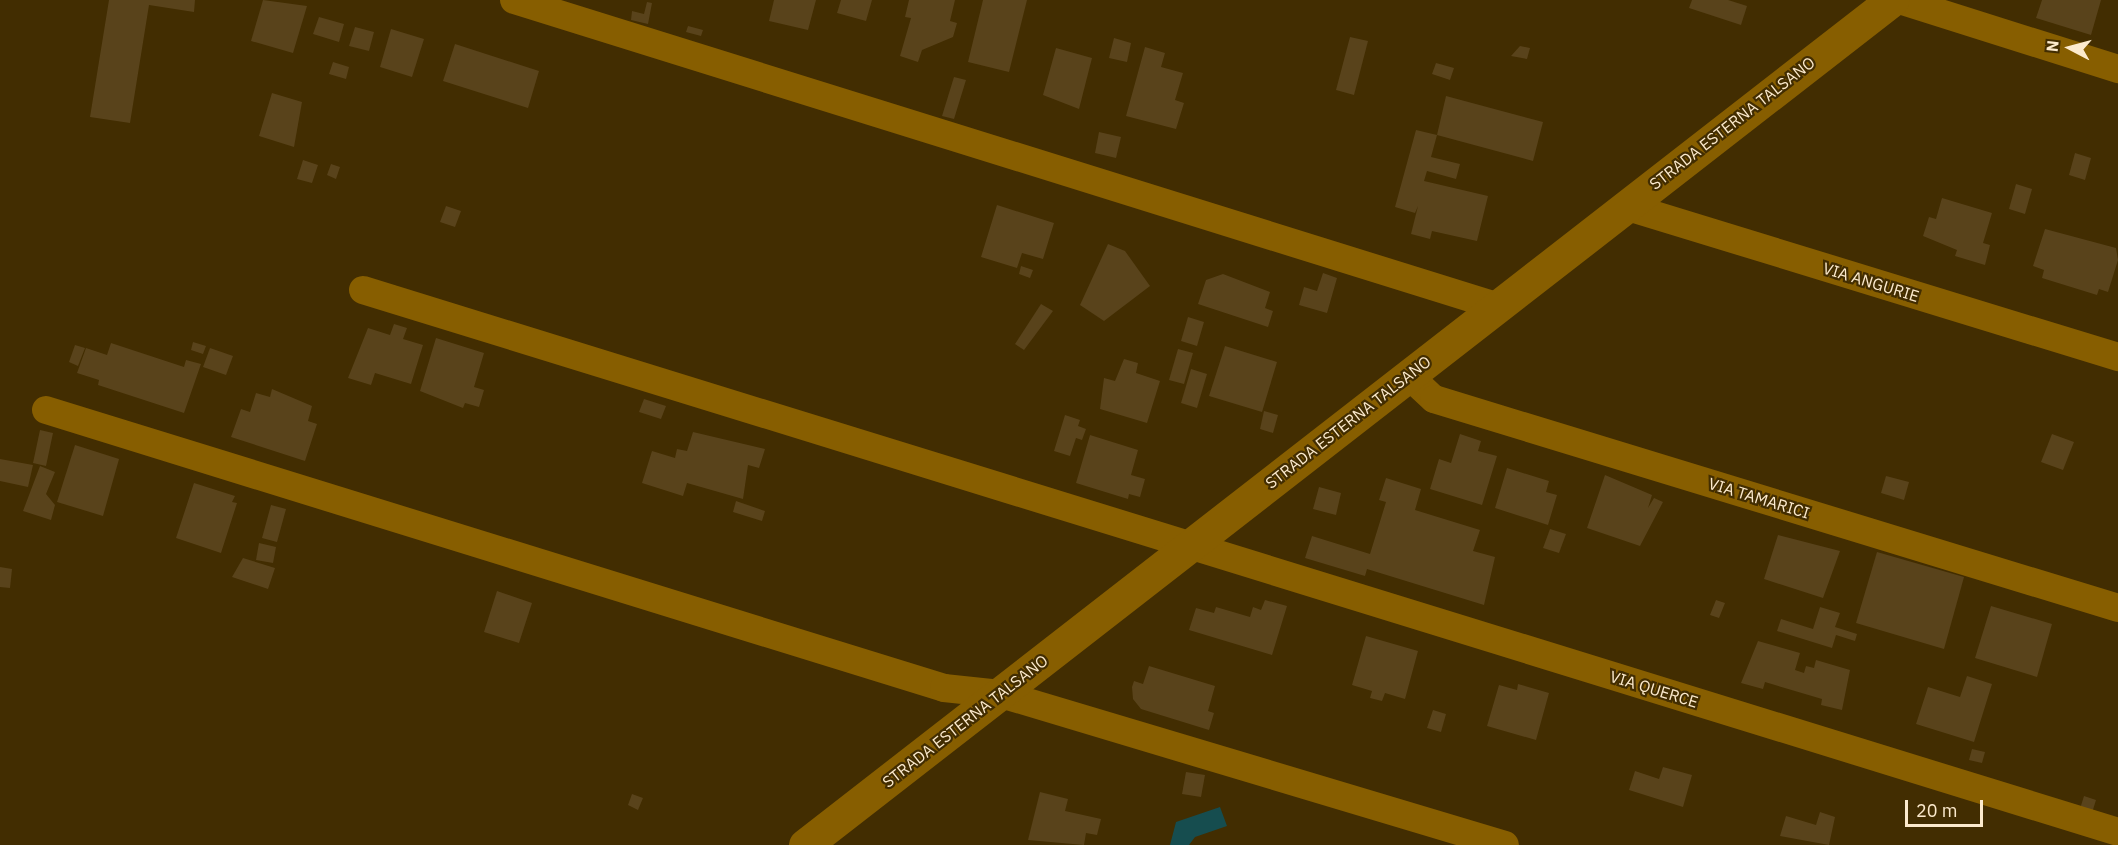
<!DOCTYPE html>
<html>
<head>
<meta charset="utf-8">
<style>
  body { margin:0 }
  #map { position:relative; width:2118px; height:845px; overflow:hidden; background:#422d01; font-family:"IBM Plex Sans",sans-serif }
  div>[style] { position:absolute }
  .water>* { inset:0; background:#164d4f }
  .building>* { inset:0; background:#59431b }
  .minor>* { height:28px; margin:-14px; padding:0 14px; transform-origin:14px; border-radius:14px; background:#875e00 }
  .tertiary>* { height:33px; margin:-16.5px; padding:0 16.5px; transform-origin:16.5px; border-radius:16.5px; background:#875e00 }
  span { translate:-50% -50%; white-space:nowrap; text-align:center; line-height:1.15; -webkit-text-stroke:4.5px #422d01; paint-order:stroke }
  .street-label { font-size:16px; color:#fceacd }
  .north { position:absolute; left:2040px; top:18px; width:60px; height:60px; -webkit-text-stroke:4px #422d01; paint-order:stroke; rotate:276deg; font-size:16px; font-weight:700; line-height:24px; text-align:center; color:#fceacd }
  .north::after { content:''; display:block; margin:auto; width:21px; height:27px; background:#fceacd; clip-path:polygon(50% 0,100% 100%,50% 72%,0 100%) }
  .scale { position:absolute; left:1905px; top:800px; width:78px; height:27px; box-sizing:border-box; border:3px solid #fceacd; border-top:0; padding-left:8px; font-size:18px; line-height:21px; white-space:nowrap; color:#fceacd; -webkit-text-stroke:4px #422d01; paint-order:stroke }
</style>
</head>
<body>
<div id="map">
  <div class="water">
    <div style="clip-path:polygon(1220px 807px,1227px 826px,1195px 837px,1189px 845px,1170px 845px,1176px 822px)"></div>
  </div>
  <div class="building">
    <div style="clip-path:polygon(109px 0,195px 0,194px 12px,149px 5px,130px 123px,90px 117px)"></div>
    <div style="clip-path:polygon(263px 0,307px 6px,293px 53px,251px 41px)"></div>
    <div style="clip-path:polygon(774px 0,816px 0,808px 30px,769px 21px)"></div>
    <div style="clip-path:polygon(841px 0,872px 0,866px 21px,837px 13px)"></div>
    <div style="clip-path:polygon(909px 0,955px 0,950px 21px,957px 23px,953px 37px,922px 50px,918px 62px,900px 56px,911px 18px,905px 17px)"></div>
    <div style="clip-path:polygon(983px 0,1027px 0,1009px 72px,968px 62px)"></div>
    <div style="clip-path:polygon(1692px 0,1728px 0,1747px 6px,1741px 25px,1689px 8px)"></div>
    <div style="clip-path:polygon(2042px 0,2101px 0,2091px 35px,2036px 18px)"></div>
    <div style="clip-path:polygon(647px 2px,652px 3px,648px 24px,631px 20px,632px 11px,644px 14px)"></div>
    <div style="clip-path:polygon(319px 17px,344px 24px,339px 42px,313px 34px)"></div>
    <div style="clip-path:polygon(688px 26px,703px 30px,701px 36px,686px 32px)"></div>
    <div style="clip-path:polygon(355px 27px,374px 32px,369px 51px,349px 46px)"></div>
    <div style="clip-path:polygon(391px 29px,424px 39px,412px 77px,380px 67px)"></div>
    <div style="clip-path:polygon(1350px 37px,1368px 41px,1354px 95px,1336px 90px)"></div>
    <div style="clip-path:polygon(1114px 38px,1131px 43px,1127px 62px,1109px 58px)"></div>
    <div style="clip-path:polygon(455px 44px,539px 71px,528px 108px,443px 81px)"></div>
    <div style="clip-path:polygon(1520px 46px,1530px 48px,1527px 59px,1511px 56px)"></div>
    <div style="clip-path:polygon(1145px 47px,1165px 53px,1161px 67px,1183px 73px,1175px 100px,1184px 103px,1176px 129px,1126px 116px)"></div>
    <div style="clip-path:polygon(1056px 48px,1092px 58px,1079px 109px,1043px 95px)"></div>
    <div style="clip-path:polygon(333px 62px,349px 67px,346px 79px,329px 74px)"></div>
    <div style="clip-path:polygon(1436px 63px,1454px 68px,1450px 80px,1432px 74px)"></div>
    <div style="clip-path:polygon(954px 77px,966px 80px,954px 119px,942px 116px)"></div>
    <div style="clip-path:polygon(272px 93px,302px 102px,294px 147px,259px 136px)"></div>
    <div style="clip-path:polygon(1446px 96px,1543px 122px,1533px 161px,1437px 135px)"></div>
    <div style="clip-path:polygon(1416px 130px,1437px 135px,1431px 157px,1460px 164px,1456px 179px,1427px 171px,1424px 181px,1488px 196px,1477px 241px,1432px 231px,1430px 239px,1411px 234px,1418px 206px,1415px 213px,1395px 207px)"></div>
    <div style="clip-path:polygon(1099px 132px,1121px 137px,1116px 158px,1095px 153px)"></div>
    <div style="clip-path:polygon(2075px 153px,2091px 158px,2085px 180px,2069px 175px)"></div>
    <div style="clip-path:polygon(303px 160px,318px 165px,312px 183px,297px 179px)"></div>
    <div style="clip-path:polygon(331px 164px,340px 167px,336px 179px,327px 175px)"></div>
    <div style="clip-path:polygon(2016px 184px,2032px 189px,2025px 214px,2009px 209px)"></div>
    <div style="clip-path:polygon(1942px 198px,1992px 213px,1983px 243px,1990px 245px,1985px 265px,1955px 256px,1957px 250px,1923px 236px,1929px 217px,1936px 219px)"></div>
    <div style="clip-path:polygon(997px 205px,1054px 223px,1043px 259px,1022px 253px,1017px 268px,981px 257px)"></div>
    <div style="clip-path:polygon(446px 206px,461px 211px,455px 227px,440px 222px)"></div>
    <div style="clip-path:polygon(2045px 229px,2116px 248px,2118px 260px,2108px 292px,2099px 289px,2097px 295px,2042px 278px,2044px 270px,2033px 266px)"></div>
    <div style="clip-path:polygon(1108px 244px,1125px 251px,1150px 286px,1104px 321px,1080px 305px)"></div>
    <div style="clip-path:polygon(1021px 266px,1033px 270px,1030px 278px,1019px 274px)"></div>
    <div style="clip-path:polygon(1323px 273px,1337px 278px,1327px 313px,1299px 305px,1304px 287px,1317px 291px)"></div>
    <div style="clip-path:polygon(1223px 274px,1270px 292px,1265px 308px,1273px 311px,1268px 327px,1198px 304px,1206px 280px)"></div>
    <div style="clip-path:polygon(1041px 304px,1053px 311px,1024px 350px,1015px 344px)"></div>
    <div style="clip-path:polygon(1188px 317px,1204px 322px,1197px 346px,1181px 341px)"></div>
    <div style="clip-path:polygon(394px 324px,407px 328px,403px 339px,423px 345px,411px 384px,375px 373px,371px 385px,348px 378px,368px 328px,390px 335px)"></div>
    <div style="clip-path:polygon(436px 338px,484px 353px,474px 387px,484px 390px,479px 407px,465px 403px,463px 408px,420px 391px)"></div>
    <div style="clip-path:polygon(193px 342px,206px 346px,203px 354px,191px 350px)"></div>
    <div style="clip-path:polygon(111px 343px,184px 367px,186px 360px,201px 364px,184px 413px,98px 385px,99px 380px,77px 373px,86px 348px,107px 355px)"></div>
    <div style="clip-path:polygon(75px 345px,85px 348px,78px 366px,69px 362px)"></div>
    <div style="clip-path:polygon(1225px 346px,1277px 362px,1262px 412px,1209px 396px)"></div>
    <div style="clip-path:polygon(210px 348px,233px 356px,226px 375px,203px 367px)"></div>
    <div style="clip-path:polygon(1178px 349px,1193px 353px,1184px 384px,1169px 380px)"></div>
    <div style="clip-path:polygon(1124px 359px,1138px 363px,1136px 373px,1160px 381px,1147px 423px,1100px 409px,1104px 378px,1115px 381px)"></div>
    <div style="clip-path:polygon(1191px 369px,1207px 374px,1197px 408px,1181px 403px)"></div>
    <div style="clip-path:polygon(272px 389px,312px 406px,308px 421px,317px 424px,305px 461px,231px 437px,241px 409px,250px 412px,256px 393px,270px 397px)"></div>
    <div style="clip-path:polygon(644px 399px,666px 406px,661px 419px,639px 412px)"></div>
    <div style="clip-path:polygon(1264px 411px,1278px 415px,1273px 433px,1260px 429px)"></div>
    <div style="clip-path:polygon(1065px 415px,1080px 420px,1078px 426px,1086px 429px,1082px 440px,1076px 438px,1070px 456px,1054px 451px)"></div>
    <div style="clip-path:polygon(40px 430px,53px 433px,46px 466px,33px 463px)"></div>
    <div style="clip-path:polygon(693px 432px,765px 449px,759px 468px,748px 465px,743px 499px,687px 483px,683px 496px,642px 483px,652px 451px,675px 458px,677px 449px,687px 451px)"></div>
    <div style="clip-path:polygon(1460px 434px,1481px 441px,1478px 451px,1497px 456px,1482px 505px,1430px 489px,1439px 459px,1451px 463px)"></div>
    <div style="clip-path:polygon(2052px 434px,2074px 442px,2063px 470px,2041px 462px)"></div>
    <div style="clip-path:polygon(1090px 435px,1138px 450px,1131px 475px,1145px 479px,1140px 497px,1129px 494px,1128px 499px,1076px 483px)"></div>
    <div style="clip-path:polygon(75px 445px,119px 459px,103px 516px,57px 502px)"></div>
    <div style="clip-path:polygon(0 459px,33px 465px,28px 487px,0 481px)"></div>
    <div style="clip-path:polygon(40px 466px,55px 472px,46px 494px,55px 505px,51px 520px,23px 511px)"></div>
    <div style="clip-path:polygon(1507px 468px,1549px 481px,1546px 492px,1557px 495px,1548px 525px,1495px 508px)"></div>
    <div style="clip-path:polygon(1605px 475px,1652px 495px,1648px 508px,1654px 498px,1663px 502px,1640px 546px,1587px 528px)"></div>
    <div style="clip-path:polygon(1886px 476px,1909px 482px,1904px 500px,1881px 493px)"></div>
    <div style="clip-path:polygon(1386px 478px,1421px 489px,1415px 510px,1480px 530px,1473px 551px,1495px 557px,1484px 605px,1367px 569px,1365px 576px,1305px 558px,1312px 536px,1370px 554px,1386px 502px,1379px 500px)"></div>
    <div style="clip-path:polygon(194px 483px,235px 496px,232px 502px,237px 503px,221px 553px,176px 538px)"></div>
    <div style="clip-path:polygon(1319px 487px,1341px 493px,1336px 515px,1313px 509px)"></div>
    <div style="clip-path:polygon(736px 501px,765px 511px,762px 521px,733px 512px)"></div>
    <div style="clip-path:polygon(271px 505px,286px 509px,277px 542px,262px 538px)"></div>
    <div style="clip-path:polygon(1550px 529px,1566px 534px,1559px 553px,1543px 548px)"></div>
    <div style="clip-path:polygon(1778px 535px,1840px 551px,1823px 598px,1764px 579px)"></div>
    <div style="clip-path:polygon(259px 543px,276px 547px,273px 563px,256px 560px)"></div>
    <div style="clip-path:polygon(1877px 552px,1964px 577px,1944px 649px,1856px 623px)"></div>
    <div style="clip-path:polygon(243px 558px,275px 568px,268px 589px,232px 577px)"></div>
    <div style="clip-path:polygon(0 567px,12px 569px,10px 588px,0 587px)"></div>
    <div style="clip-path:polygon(497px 591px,532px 603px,519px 643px,484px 632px)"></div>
    <div style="clip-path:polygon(1265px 600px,1287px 606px,1272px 655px,1189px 630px,1196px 608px,1214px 613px,1216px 607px,1250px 617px,1253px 607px,1261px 610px)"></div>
    <div style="clip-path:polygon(1716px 600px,1725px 603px,1719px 618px,1710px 615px)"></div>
    <div style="clip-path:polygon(1991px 606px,2052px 624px,2037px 677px,1975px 658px)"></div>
    <div style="clip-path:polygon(1820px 607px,1840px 613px,1835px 627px,1857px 634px,1855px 641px,1836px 635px,1832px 648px,1777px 631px,1781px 619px,1813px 629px)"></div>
    <div style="clip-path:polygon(1366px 636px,1418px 651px,1405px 699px,1385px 693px,1382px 701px,1370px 698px,1372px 691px,1352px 685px)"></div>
    <div style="clip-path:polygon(1758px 641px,1800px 653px,1795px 670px,1804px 673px,1806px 666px,1814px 668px,1816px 660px,1850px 670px,1842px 710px,1821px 705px,1822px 699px,1765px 682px,1763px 689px,1741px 683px)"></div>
    <div style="clip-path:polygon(1149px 666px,1215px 686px,1208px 711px,1214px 713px,1209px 730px,1141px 709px,1133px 699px,1132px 687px,1134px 681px,1143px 684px)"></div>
    <div style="clip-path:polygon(1967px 676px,1992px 684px,1974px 742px,1916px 724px,1928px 687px,1960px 697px)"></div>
    <div style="clip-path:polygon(1518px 684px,1549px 693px,1536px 740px,1487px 726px,1499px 685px,1517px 690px)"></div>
    <div style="clip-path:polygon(1433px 710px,1446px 714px,1441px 732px,1427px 728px)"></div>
    <div style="clip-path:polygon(1972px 749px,1985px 752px,1982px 763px,1969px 760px)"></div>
    <div style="clip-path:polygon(1663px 767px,1692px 775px,1683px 807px,1629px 790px,1635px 771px,1659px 779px)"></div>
    <div style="clip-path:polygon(1186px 772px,1205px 775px,1201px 797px,1182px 794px)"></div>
    <div style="clip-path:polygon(1040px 792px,1068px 799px,1065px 811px,1101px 819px,1097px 835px,1086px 833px,1084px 845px,1028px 840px)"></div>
    <div style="clip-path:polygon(632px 794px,643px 798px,638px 810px,628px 805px)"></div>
    <div style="clip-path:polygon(2084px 796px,2096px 800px,2091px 816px,2079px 812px)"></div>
    <div style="clip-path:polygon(1820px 812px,1835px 817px,1829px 845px,1780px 836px,1786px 816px,1816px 825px)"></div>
  </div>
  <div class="minor">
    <div style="left:514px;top:0;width:1029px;rotate:17.31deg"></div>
    <div style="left:1899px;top:0;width:230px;rotate:17.5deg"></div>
    <div style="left:1625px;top:206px;width:516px;rotate:17.03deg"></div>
    <div style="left:363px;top:290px;width:1837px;rotate:17.16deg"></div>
    <div style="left:1408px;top:375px;width:35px;rotate:43deg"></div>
    <div style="left:1434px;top:399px;width:715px;rotate:16.99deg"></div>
    <div style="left:46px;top:410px;width:940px;rotate:17.2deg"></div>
    <div style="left:944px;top:688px;width:57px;rotate:6deg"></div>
    <div style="left:1001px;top:694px;width:526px;rotate:16.68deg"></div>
  </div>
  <div class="tertiary">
    <div style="left:805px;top:845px;width:1377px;rotate:-37.86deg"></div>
  </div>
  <div class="street-label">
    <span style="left:1732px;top:123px;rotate:-38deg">STRADA ESTERNA TALSANO</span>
    <span style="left:1871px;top:282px;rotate:17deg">VIA ANGURIE</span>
    <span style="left:1348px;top:422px;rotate:-38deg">STRADA ESTERNA TALSANO</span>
    <span style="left:1759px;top:498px;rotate:17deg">VIA TAMARICI</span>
    <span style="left:1654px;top:689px;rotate:17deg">VIA QUERCE</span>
    <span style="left:965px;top:721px;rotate:-38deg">STRADA ESTERNA TALSANO</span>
  </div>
  <div class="north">N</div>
  <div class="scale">20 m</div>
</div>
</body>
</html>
